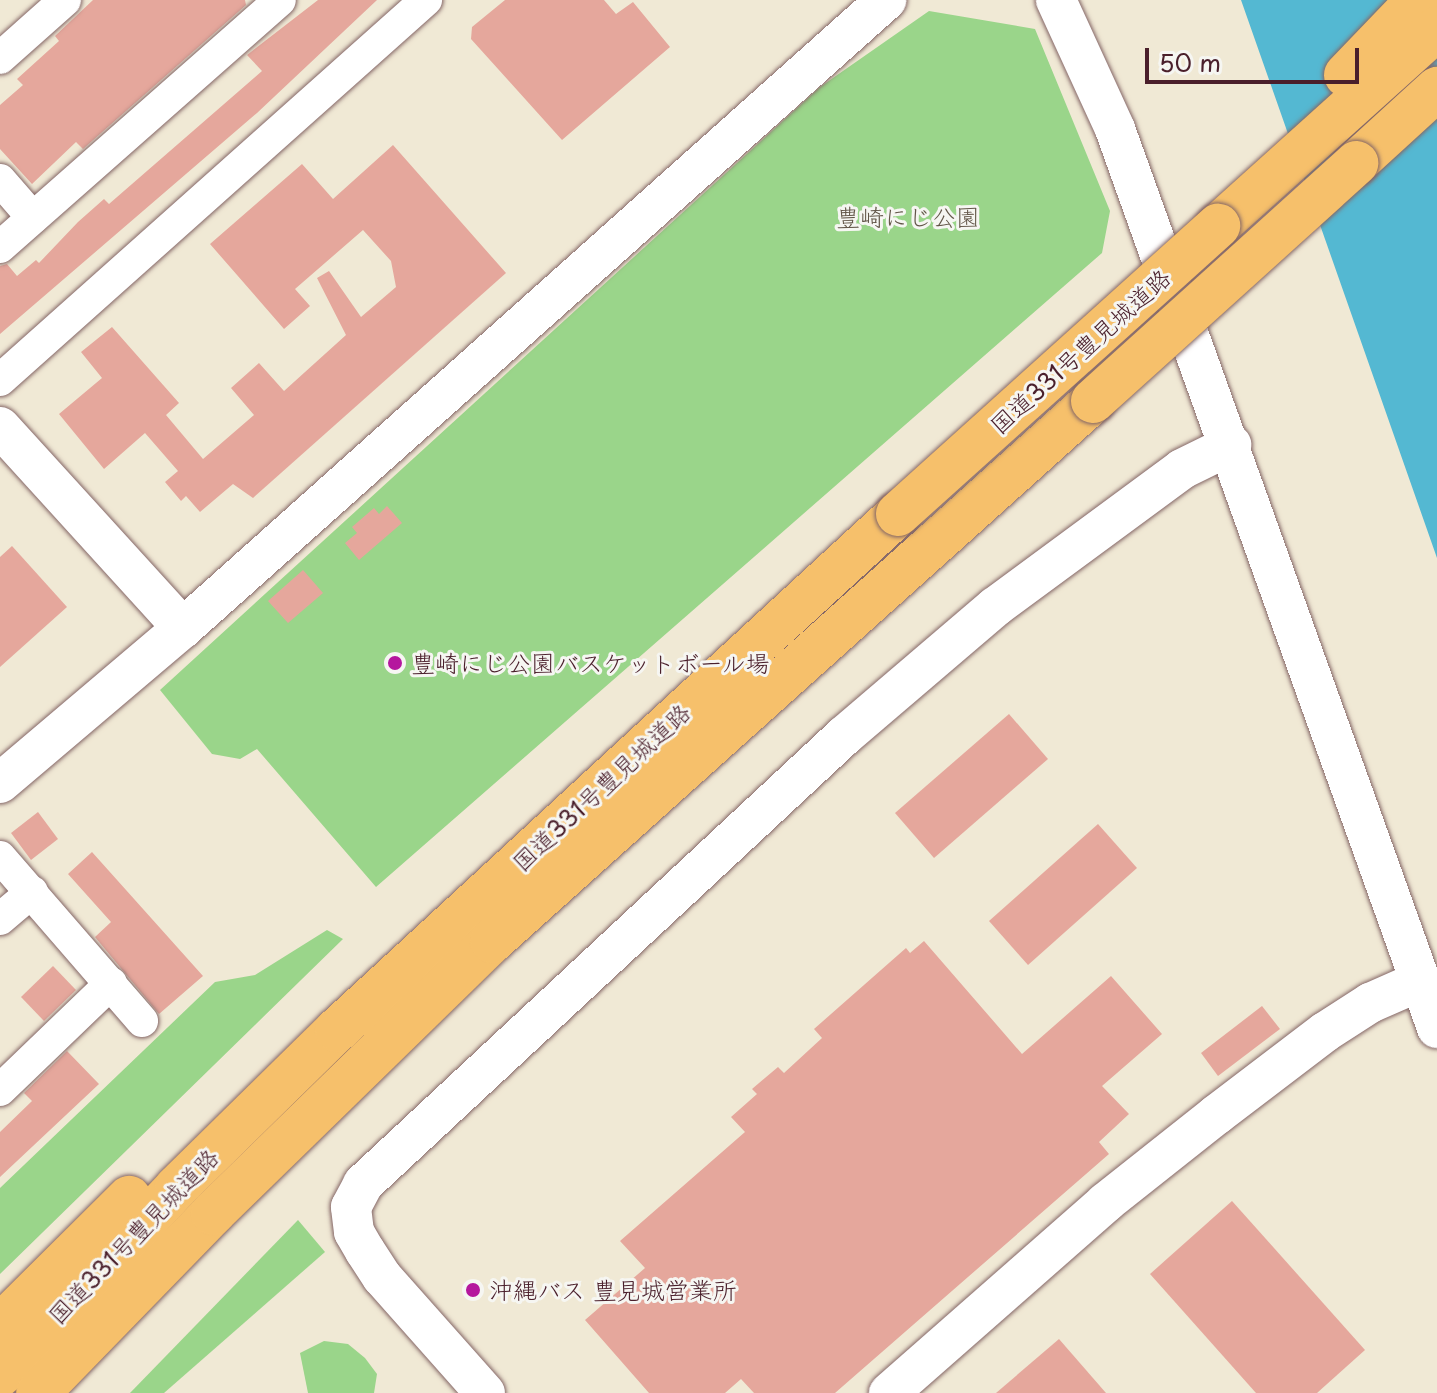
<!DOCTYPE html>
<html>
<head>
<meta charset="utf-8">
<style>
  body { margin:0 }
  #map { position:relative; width:1437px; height:1393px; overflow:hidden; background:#f0e9d5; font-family:"Playpen Sans","Klee One",sans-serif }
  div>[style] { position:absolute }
  .green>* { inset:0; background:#9ad58a }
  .water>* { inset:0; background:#54b8d2 }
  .building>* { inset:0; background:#e5a79c }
  .roads { filter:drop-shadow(0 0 2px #846666) drop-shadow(0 0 2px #846666) }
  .minor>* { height:32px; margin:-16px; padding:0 16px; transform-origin:16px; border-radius:16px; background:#fff }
  .tertiary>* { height:40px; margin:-20px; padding:0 20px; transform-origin:20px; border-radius:20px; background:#fff }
  .trunk>* { height:44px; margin:-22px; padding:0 22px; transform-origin:22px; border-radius:22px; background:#f6c06b }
  .bridges { filter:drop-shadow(0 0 2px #846666) drop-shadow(0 0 2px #846666) }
  .trunk-bridge>* { height:44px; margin:-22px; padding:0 22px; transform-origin:22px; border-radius:22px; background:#f6c06b }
  .dots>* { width:22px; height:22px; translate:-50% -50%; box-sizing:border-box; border:4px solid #f6f6f2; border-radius:50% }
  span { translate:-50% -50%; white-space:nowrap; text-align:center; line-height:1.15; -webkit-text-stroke:6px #f6f6f2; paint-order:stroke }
  .park-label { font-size:24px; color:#625648 }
  .street-label { font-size:24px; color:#4a1f2b }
  .poi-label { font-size:24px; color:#4a1f2b }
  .left { translate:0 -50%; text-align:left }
  .scale { position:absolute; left:1145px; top:48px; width:214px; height:36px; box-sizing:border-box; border:4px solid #4a1f2b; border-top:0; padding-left:10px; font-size:24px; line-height:28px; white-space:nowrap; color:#4a1f2b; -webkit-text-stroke:6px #f6f6f2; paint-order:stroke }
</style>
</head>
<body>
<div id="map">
  <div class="green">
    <div style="clip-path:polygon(929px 11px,1035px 29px,1110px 211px,1102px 253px,376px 887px,257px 749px,240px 759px,212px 754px,160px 690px,820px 87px)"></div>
    <div style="clip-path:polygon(327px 930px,343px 939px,0 1274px,0 1188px,215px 982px,255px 975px)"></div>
    <div style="clip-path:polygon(298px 1220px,325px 1252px,164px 1393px,130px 1393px)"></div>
    <div style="clip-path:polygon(324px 1341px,348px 1344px,365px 1358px,377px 1374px,374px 1393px,308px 1393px,300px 1353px)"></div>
  </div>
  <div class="water">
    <div style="clip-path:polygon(1241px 0,1437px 0,1437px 558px,1358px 333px)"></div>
  </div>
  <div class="building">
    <div style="clip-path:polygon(93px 0,245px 0,246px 5px,83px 149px,76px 142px,32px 184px,0 149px,0 105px,23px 85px,17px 79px,59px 41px,55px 36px)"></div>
    <div style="clip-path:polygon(318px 0,377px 0,257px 113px,0 334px,0 266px,7px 264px,17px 276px,36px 260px,39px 263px,78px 222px,104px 199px,109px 204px,262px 71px,247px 55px)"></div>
    <div style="clip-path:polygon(505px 0,604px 0,616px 14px,633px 2px,670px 47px,562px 140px,471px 39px,472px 27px)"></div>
    <div style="clip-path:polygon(393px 145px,506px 273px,253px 498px,233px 484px,200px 512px,186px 496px,181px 501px,165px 482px,178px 471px,145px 433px,104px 469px,59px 414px,102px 378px,81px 352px,112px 327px,179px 403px,166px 415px,203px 459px,254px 415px,231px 388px,259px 363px,284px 391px,346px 335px,317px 278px,329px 271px,361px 317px,396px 287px,391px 261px,363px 230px,295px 289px,310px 306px,284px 329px,210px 244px,302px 164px,333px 199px)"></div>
    <div style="clip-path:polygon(387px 506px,402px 523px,359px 560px,345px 543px,357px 533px,352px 527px,374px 508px,379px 514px)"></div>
    <div style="clip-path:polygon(12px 546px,67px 607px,0 667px,0 557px)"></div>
    <div style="clip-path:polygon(303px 570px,323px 593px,288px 623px,268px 601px)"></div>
    <div style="clip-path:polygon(1009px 714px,1048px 759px,934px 858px,895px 813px)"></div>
    <div style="clip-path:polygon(38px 812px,58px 839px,31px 860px,11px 833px)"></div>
    <div style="clip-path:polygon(1098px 824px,1137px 868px,1028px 965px,989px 921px)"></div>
    <div style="clip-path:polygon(92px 852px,203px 976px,159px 1014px,95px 937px,111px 922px,68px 874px)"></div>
    <div style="clip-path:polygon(924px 941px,1022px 1054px,1111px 976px,1162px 1034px,1102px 1086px,1129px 1114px,1099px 1142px,1109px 1154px,835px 1393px,754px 1393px,741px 1379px,725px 1393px,649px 1393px,585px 1320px,645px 1268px,620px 1241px,745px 1132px,731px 1117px,757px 1094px,752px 1089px,778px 1067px,784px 1073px,822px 1038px,814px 1029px,906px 948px,910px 953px)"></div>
    <div style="clip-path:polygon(53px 966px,76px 990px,44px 1021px,21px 997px)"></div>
    <div style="clip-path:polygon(1262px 1006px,1280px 1029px,1218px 1076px,1201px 1053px)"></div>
    <div style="clip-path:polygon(67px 1051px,99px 1084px,0 1177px,0 1132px,32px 1101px,24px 1093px)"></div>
    <div style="clip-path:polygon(1232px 1201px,1365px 1350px,1317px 1393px,1256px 1393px,1150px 1274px)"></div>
    <div style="clip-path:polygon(1059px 1339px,1106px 1393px,996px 1393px)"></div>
  </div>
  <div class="roads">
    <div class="minor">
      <div style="left:0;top:58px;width:87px;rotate:-41.7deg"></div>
      <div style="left:0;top:180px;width:50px;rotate:49deg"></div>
      <div style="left:0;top:247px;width:373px;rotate:-41.4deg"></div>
      <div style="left:0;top:380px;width:571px;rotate:-41.73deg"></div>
      <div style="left:0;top:857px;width:217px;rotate:49.1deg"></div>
      <div style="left:0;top:919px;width:42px;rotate:-40.2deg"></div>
      <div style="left:0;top:1090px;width:154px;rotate:-43.9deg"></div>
    </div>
    <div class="tertiary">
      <div style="left:1056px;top:0;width:142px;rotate:65.4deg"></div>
      <div style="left:1115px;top:129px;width:955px;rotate:70.29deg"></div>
      <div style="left:0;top:427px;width:272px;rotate:47.7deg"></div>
      <div style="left:0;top:783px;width:240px;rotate:-40.3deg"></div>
      <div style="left:183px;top:628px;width:943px;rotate:-41.77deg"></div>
      <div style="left:485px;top:1393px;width:155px;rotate:-131.6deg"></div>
      <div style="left:382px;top:1277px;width:31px;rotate:-123deg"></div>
      <div style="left:365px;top:1251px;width:22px;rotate:-120deg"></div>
      <div style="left:354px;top:1232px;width:25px;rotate:-97deg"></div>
      <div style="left:351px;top:1207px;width:26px;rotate:-62deg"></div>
      <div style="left:363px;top:1184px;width:657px;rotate:-42.97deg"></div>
      <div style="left:844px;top:736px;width:199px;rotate:-40.5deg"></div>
      <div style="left:995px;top:607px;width:232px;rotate:-36.4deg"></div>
      <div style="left:1182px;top:469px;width:55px;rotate:-26.1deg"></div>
      <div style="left:889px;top:1393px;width:288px;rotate:-41.3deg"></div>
      <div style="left:1105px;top:1203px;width:142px;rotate:-38.4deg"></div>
      <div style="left:1216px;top:1115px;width:137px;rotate:-37.3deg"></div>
      <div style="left:1325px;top:1032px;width:54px;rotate:-32.8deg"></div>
      <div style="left:1370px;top:1003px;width:55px;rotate:-23.7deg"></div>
    </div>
    <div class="trunk">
      <div style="left:1346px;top:75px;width:104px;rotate:-46.2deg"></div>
      <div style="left:1356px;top:163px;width:110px;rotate:-42.4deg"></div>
      <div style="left:1218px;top:226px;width:295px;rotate:-42deg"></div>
      <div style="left:0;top:1326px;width:182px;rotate:-44.8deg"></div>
      <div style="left:0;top:1375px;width:258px;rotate:-46.7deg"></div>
      <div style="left:177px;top:1187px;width:224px;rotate:-44.5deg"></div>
      <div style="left:337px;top:1030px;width:762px;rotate:-42.61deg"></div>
      <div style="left:38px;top:1393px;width:251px;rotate:-45.8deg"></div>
      <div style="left:213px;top:1213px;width:390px;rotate:-44.3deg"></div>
      <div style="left:492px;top:941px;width:808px;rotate:-41.94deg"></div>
    </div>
  </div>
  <div class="bridges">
    <div class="trunk-bridge">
      <div style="left:1093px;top:401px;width:355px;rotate:-42.1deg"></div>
      <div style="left:898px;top:514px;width:431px;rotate:-42deg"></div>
    </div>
  </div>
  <div class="dots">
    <div style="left:395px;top:663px;background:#b5179e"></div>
    <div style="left:473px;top:1290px;background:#b5179e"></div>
  </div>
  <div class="park-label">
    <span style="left:908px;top:217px">豊崎にじ公園</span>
  </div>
  <div class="street-label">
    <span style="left:1080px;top:351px;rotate:-42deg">国道331号豊見城道路</span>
    <span style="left:601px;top:787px;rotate:-43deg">国道331号豊見城道路</span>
    <span style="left:133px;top:1236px;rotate:-46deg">国道331号豊見城道路</span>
  </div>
  <div class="poi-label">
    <span class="left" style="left:411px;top:663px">豊崎にじ公園バスケットボール場</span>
    <span class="left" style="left:489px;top:1290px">沖縄バス 豊見城営業所</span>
  </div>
  <div class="scale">50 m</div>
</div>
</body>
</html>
